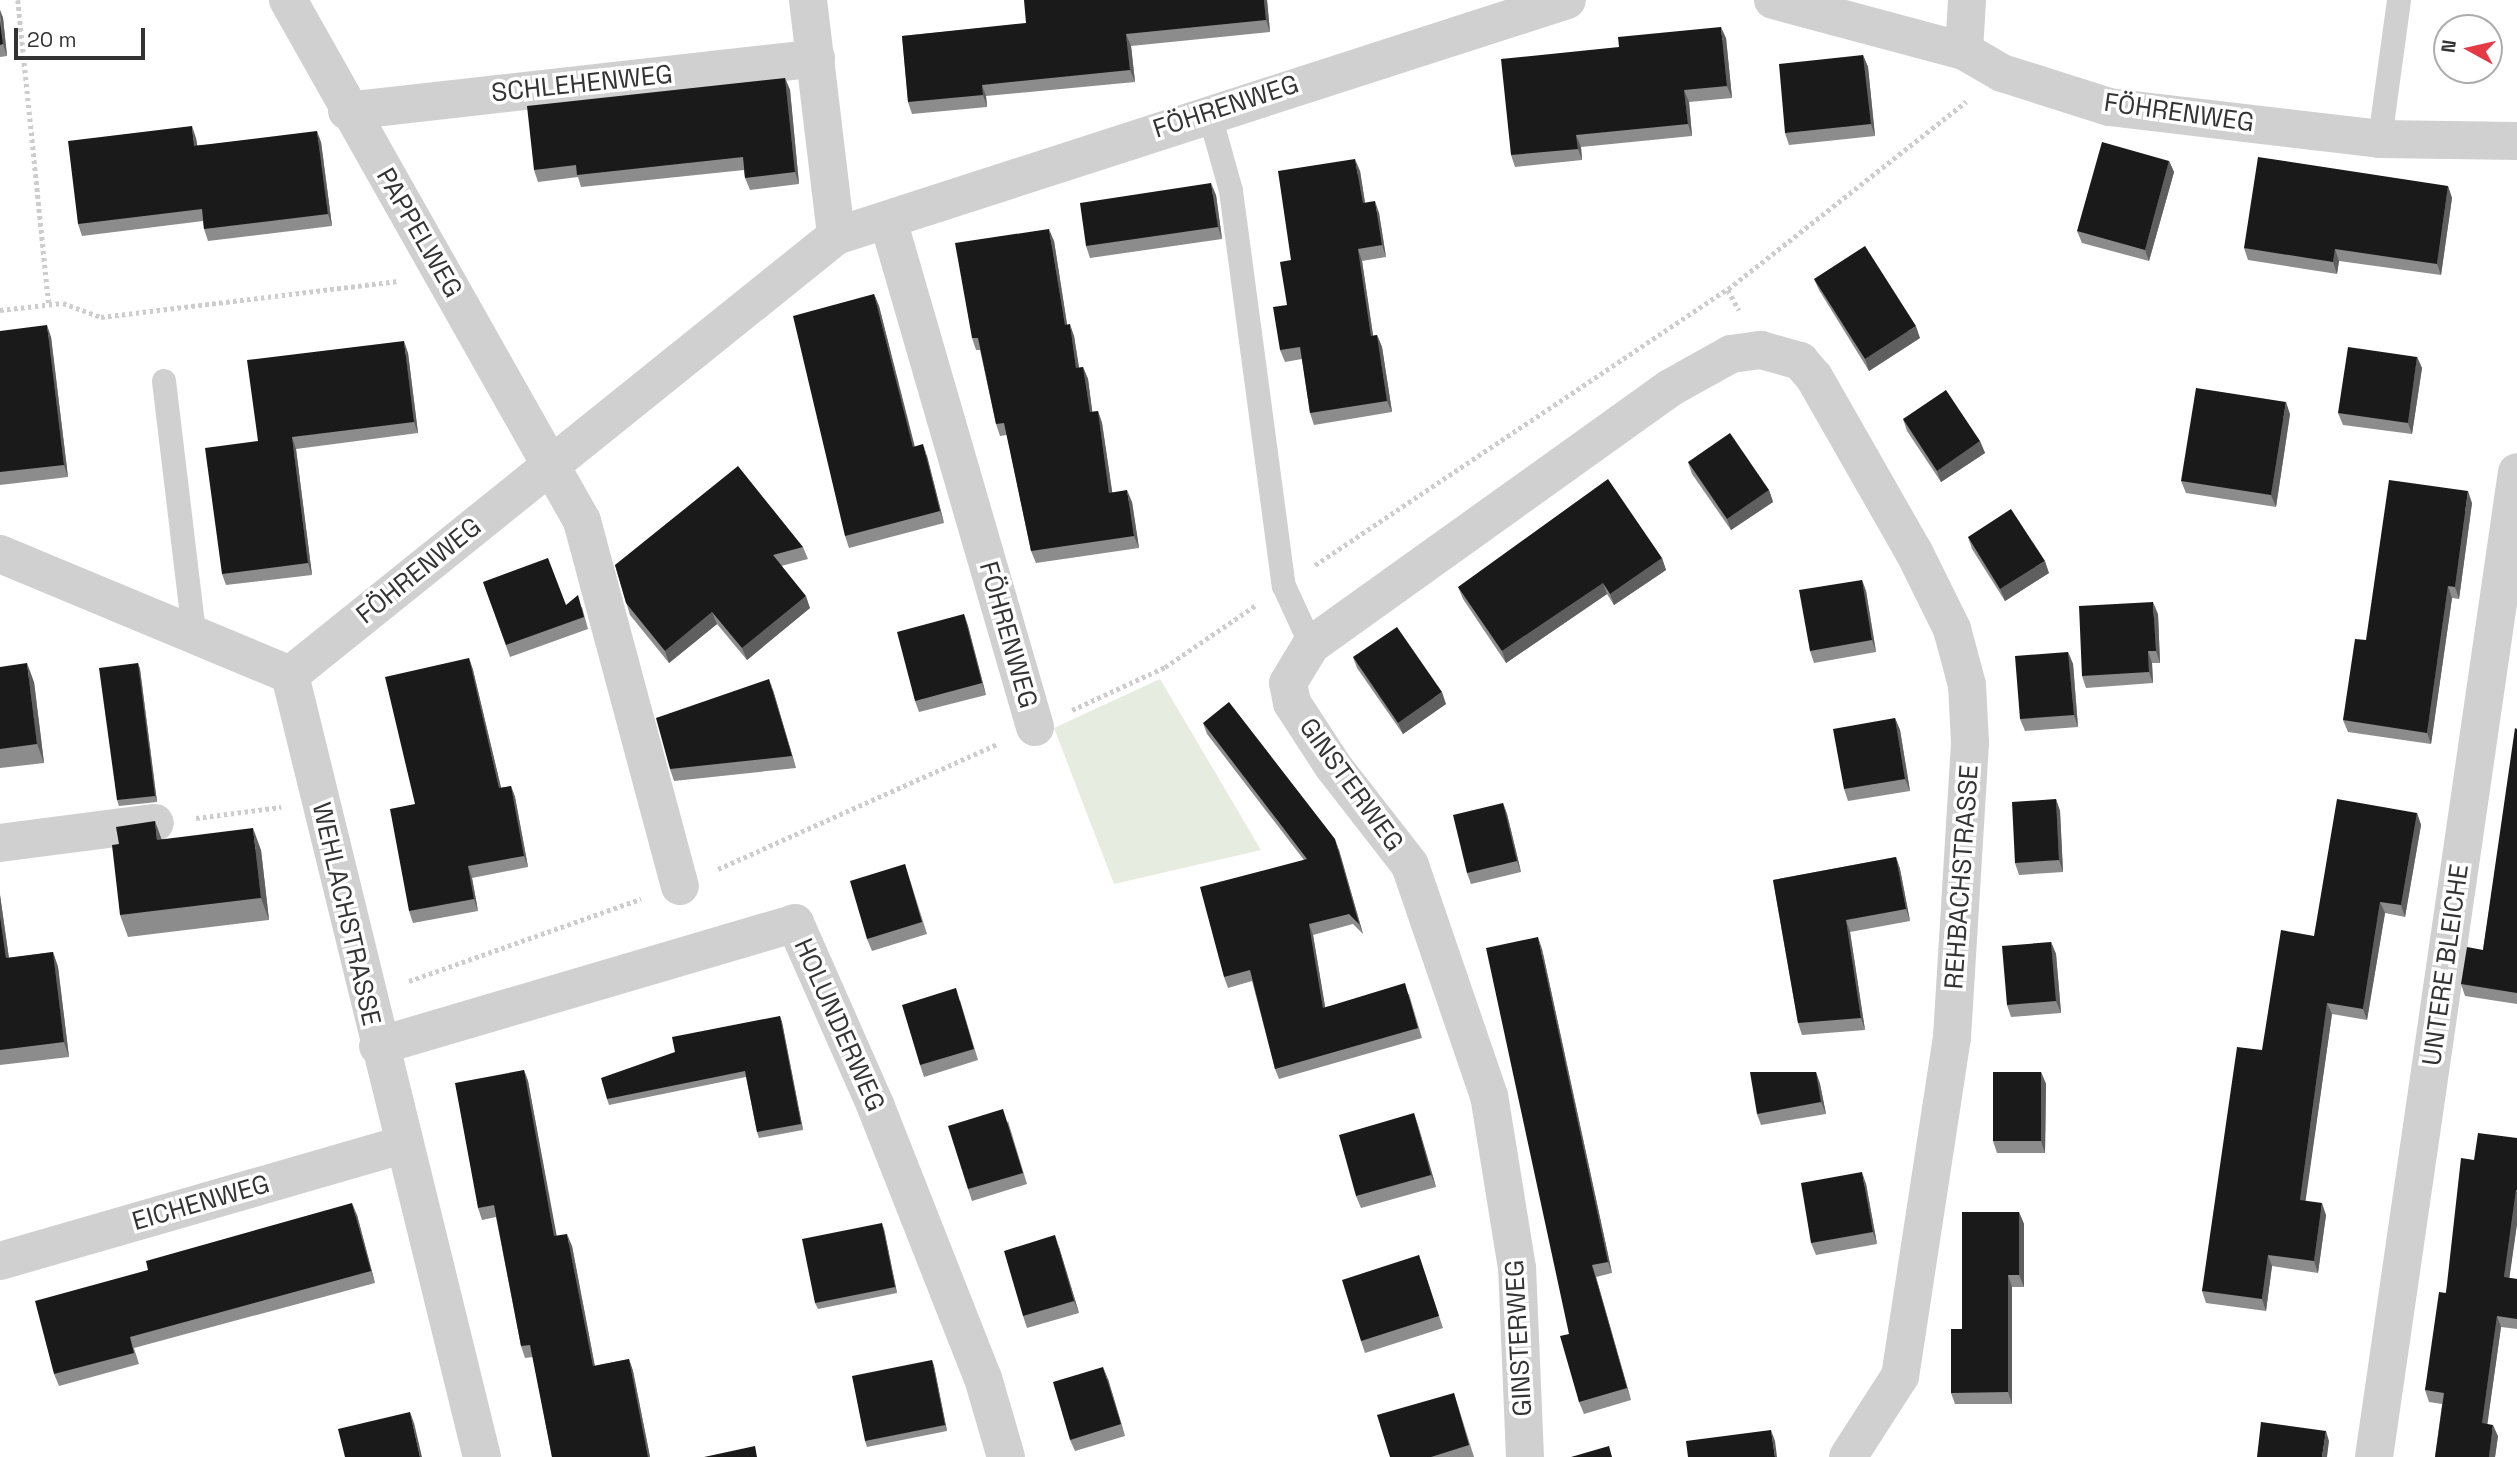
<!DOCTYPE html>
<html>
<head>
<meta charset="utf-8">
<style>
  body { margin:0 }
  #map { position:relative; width:2517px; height:1457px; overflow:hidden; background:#fff; font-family:"Space Grotesk",sans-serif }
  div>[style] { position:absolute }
  .green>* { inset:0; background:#e6ecdf }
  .path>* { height:4.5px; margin-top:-2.25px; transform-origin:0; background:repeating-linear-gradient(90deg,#cdcdcd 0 3.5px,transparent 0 7px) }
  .lane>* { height:24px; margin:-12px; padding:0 12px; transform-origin:12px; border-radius:12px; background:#d0d0d0 }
  .street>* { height:38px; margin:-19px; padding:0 19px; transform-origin:19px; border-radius:19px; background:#d0d0d0 }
  .wall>* { inset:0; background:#8c8c8c }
  .shaded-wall>* { inset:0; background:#5f5f5f }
  .building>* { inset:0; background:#1a1a1a }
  span { translate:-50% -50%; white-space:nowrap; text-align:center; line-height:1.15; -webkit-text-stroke:7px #fff; paint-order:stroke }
  .street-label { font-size:26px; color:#333 }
  .north { position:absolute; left:2433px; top:14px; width:70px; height:70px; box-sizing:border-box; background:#fff; border:2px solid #adadad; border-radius:50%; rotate:278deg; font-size:19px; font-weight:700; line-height:28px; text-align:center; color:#333 }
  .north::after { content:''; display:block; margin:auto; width:24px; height:32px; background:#e63946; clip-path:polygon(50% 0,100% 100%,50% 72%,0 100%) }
  .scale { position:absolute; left:14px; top:28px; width:131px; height:32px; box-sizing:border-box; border:4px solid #333; border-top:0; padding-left:9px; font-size:21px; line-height:24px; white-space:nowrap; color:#333; -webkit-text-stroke:5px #fff; paint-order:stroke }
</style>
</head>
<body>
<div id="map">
  <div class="green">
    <div style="clip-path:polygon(1160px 679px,1261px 850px,1114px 884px,1054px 728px)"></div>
  </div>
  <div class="path">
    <div style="left:18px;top:0;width:306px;rotate:84.2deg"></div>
    <div style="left:1728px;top:290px;width:23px;rotate:61deg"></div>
    <div style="left:0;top:310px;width:63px;rotate:-6.3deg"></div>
    <div style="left:63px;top:303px;width:40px;rotate:20.2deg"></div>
    <div style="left:101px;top:317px;width:301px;rotate:-6.9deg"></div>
    <div style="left:1315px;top:565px;width:497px;rotate:-33.8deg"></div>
    <div style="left:1728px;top:289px;width:303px;rotate:-38.2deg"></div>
    <div style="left:1072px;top:710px;width:102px;rotate:-24.8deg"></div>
    <div style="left:1165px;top:667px;width:110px;rotate:-34.3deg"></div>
    <div style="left:196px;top:818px;width:86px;rotate:-7.4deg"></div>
    <div style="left:718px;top:869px;width:306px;rotate:-24.1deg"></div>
    <div style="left:409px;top:981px;width:246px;rotate:-19.5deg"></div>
  </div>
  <div class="lane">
    <div style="left:1209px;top:112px;width:82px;rotate:74.4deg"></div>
    <div style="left:1231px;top:191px;width:399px;rotate:82.4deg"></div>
    <div style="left:1284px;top:586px;width:65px;rotate:65.4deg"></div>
    <div style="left:2380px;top:139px;width:140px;rotate:-82.2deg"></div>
    <div style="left:164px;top:381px;width:254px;rotate:83.2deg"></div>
  </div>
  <div class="street">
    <div style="left:288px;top:0;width:598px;rotate:60.56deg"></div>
    <div style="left:582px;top:521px;width:378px;rotate:75deg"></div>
    <div style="left:808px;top:0;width:238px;rotate:83.2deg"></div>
    <div style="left:1773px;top:0;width:198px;rotate:15deg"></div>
    <div style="left:1964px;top:51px;width:44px;rotate:30.1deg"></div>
    <div style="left:2002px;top:73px;width:112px;rotate:17.6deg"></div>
    <div style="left:2109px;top:107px;width:273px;rotate:6.7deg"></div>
    <div style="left:2380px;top:139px;width:137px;rotate:0.8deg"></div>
    <div style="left:1964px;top:51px;width:51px;rotate:-86.6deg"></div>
    <div style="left:347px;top:111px;width:472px;rotate:-6.4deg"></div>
    <div style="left:888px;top:220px;width:528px;rotate:73.83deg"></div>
    <div style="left:0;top:554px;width:314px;rotate:22.6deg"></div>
    <div style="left:290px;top:675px;width:701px;rotate:-38.8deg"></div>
    <div style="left:836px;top:236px;width:768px;rotate:-17.89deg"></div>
    <div style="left:290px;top:675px;width:805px;rotate:76.21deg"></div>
    <div style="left:0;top:843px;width:156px;rotate:-7.4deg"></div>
    <div style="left:378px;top:1046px;width:435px;rotate:-16.4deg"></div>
    <div style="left:795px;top:923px;width:201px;rotate:66.2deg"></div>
    <div style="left:876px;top:1107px;width:291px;rotate:68.5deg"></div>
    <div style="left:983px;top:1378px;width:82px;rotate:73.8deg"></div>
    <div style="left:0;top:1261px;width:418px;rotate:-16.1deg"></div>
    <div style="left:1525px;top:1457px;width:189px;rotate:-92.4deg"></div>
    <div style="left:1517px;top:1268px;width:174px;rotate:-99.2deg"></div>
    <div style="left:1489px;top:1096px;width:244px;rotate:-108.9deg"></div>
    <div style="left:1410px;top:865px;width:125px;rotate:-127.9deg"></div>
    <div style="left:1333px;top:766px;width:75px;rotate:-123.1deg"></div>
    <div style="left:1292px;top:703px;width:20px;rotate:-101deg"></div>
    <div style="left:1288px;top:683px;width:44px;rotate:-58.8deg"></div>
    <div style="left:1311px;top:645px;width:442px;rotate:-35.6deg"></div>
    <div style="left:1670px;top:388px;width:70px;rotate:-29.1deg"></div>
    <div style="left:1731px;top:354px;width:30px;rotate:-8deg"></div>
    <div style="left:1761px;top:350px;width:41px;rotate:15.8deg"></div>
    <div style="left:1800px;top:361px;width:21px;rotate:49deg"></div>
    <div style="left:1814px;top:377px;width:202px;rotate:60.3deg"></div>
    <div style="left:1914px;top:552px;width:86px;rotate:63.7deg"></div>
    <div style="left:1952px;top:629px;width:58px;rotate:75deg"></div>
    <div style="left:1967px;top:685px;width:58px;rotate:87deg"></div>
    <div style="left:1970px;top:743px;width:295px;rotate:93.5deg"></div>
    <div style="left:1952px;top:1037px;width:343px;rotate:98.7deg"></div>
    <div style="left:1900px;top:1376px;width:96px;rotate:122.7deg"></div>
    <div style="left:2374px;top:1457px;width:995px;rotate:-81.74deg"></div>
  </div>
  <div class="wall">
    <div style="clip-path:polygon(1267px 0,1270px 32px,1131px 46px,1135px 82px,986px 96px,987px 107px,912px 114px,908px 102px,902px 36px)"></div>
    <div style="clip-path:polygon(0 10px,3px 18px,7px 56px,0 57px)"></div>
    <div style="clip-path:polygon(1726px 38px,1732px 98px,1689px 102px,1692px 136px,1581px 147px,1582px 160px,1515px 167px,1511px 155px)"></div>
    <div style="clip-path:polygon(1863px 55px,1868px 67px,1875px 136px,1789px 145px,1785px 133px)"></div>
    <div style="clip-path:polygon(785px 78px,790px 90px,799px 184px,750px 190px,745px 178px,744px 170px,581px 187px,578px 177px,538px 182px,534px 170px)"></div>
    <div style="clip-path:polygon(196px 138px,197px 145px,321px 142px,332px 226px,208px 241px,204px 229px,203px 221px,82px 236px,78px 224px)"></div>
    <div style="clip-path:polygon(2169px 161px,2174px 172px,2149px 261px,2082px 243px,2077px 231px)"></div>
    <div style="clip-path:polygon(1360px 171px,1365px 203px,1379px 213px,1386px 257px,1362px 261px,1373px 336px,1377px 335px,1382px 347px,1392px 412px,1314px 425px,1310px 413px,1302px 359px,1285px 362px,1280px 350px,1287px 305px,1291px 260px)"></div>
    <div style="clip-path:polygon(2448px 186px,2452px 198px,2441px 275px,2339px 261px,2337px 274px,2248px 260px,2244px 248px)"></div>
    <div style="clip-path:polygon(1216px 195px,1222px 239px,1090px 258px,1086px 246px)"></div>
    <div style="clip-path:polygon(1054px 241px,1067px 324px,1074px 336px,1079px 368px,1083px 367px,1088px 379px,1092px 412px,1098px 411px,1102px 423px,1112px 492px,1132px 502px,1139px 548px,1036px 563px,1031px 551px,1007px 435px,1000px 436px,996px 424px,980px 350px,976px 350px,972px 338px)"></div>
    <div style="clip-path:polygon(1814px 279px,1920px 338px,1869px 371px,1819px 290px)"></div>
    <div style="clip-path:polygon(874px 294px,879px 306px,914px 446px,927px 456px,944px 523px,849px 548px,845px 536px)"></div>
    <div style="clip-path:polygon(0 331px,51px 337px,68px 477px,0 485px)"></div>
    <div style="clip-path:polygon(408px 353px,418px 433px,296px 449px,312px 575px,226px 585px,222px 574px,258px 441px)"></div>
    <div style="clip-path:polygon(2417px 357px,2422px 368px,2412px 434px,2343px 425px,2338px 413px)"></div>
    <div style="clip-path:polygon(2290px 414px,2276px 507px,2186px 493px,2181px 481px)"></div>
    <div style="clip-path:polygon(1903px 419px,1980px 441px,1985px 453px,1941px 482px,1907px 431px)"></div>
    <div style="clip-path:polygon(1688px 462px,1769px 490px,1773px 502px,1731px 530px,1692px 474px)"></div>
    <div style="clip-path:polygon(2472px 503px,2459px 599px,2452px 598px,2431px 744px,2348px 732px,2343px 720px,2366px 640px)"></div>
    <div style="clip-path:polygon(1968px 537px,2049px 573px,2005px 601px,1972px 549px)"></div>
    <div style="clip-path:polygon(803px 547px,808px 559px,781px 566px,810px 608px,747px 660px,717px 624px,669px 663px,630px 615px,615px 565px)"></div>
    <div style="clip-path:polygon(1662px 558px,1666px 570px,1614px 605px,1607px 594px,1506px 663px,1463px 599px,1458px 587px)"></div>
    <div style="clip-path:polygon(1862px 580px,1866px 591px,1876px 652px,1814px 663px,1810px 651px)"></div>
    <div style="clip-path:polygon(483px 582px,566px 605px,582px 607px,588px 629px,510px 657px)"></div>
    <div style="clip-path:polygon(964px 614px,968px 626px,986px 695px,919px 712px,915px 701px)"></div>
    <div style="clip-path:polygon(2158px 614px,2160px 663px,2152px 663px,2153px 683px,2086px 688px,2082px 676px)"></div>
    <div style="clip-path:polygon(2068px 652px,2073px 664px,2078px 727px,2025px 731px,2020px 719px)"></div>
    <div style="clip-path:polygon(1353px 657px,1446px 704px,1403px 734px,1357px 668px)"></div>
    <div style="clip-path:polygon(469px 658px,473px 670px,501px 788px,511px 786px,515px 797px,528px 867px,472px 878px,478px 911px,413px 923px,409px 911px,415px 804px)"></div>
    <div style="clip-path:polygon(138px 663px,140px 669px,157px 802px,119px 806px,117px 800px)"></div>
    <div style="clip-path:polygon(0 667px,34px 682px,44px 763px,0 768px)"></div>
    <div style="clip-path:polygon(773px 690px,796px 768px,674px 781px,670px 769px)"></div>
    <div style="clip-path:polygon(1895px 718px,1900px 730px,1910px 791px,1848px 801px,1844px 789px)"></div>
    <div style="clip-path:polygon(1203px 723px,1339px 850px,1363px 934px,1353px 924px,1313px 935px,1325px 1007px,1409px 994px,1422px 1038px,1279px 1079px,1275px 1069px,1252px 981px,1228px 988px,1224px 977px,1304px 860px,1207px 734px)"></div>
    <div style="clip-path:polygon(2517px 729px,2517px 1004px,2465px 996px,2461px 984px,2483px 950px)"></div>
    <div style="clip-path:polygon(2056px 799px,2060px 811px,2063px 872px,2019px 875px,2015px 863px)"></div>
    <div style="clip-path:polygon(1503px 803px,1507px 814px,1521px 872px,1471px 884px,1467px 873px)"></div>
    <div style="clip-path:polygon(2417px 813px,2421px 825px,2405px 917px,2385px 913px,2367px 1020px,2332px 1014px,2305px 1201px,2326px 1215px,2318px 1273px,2272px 1266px,2266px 1311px,2206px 1303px,2202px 1291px,2262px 1050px)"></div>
    <div style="clip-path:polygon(161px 839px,261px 850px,269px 920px,128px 937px,120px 915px)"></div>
    <div style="clip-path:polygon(1896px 857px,1900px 869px,1910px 921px,1850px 932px,1865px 1030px,1802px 1035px,1798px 1023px,1773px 880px)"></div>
    <div style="clip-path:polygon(905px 864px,927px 934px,872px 951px,867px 939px)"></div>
    <div style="clip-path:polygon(0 895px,9px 958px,53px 952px,58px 967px,69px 1057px,0 1065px)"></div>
    <div style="clip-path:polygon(2051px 942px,2056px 954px,2061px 1013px,2011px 1017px,2007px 1005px)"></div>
    <div style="clip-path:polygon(1542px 949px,1612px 1273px,1596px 1277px,1631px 1400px,1584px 1414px,1579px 1402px,1569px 1334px)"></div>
    <div style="clip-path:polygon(960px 1000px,978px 1060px,924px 1077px,920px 1065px)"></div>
    <div style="clip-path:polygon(780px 1016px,782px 1022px,803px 1130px,759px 1138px,757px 1132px,746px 1077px,609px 1105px,607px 1099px)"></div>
    <div style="clip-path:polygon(524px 1070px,528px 1081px,556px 1236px,572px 1246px,595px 1366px,629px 1359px,633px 1371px,650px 1457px,552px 1457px,533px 1357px,525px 1358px,521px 1346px,496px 1217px,482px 1220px,478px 1208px)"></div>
    <div style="clip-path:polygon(1816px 1072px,1820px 1084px,1826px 1114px,1761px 1125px,1757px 1114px)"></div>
    <div style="clip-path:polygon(2041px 1072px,2046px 1084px,2045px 1153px,1997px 1153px,1993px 1141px)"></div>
    <div style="clip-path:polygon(1414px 1113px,1436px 1187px,1361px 1208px,1356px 1196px)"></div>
    <div style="clip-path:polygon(1008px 1121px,1027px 1184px,972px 1201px,968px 1189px)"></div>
    <div style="clip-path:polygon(2517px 1138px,2517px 1224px,2509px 1278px,2517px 1279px,2517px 1329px,2501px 1327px,2487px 1424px,2498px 1436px,2495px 1457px,2435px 1457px,2442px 1404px,2429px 1402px,2425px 1390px,2474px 1160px)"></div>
    <div style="clip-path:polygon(1866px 1184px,1877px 1244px,1816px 1255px,1811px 1243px)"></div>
    <div style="clip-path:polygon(2019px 1212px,2024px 1224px,2024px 1287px,2012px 1287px,2012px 1404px,1955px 1404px,1951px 1393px,1962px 1329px)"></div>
    <div style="clip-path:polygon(357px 1215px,375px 1283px,134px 1348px,139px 1364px,59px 1386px,54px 1374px)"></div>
    <div style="clip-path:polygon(884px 1229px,897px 1293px,818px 1309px,815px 1303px)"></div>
    <div style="clip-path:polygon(1059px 1247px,1079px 1313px,1027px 1328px,1023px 1316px)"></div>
    <div style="clip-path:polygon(1419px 1255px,1443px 1328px,1365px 1353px,1361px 1341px)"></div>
    <div style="clip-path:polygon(932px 1360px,934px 1366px,947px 1431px,867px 1447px,865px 1441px)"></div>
    <div style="clip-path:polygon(1108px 1379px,1125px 1436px,1075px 1451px,1070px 1440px)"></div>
    <div style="clip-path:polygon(1454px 1393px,1474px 1457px,1390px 1457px)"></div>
  </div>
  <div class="shaded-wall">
    <div style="clip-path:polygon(1264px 0,1267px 0,1270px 32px,1266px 20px)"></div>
    <div style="clip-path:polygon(0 10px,3px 18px,7px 56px,3px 44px)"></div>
    <div style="clip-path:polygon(1721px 27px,1726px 38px,1732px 98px,1727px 86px)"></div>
    <div style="clip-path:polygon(1126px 34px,1131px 46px,1135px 82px,1130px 70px)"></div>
    <div style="clip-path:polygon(1863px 55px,1868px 67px,1875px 136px,1871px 124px)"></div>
    <div style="clip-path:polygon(785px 78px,790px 90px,799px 184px,795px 172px)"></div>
    <div style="clip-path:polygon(982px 85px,986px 96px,987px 107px,983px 95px)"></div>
    <div style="clip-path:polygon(1684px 90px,1689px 102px,1692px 136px,1688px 124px)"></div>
    <div style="clip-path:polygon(192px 126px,196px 138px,199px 158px,194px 146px)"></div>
    <div style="clip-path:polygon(317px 131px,321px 142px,332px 226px,328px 214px)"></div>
    <div style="clip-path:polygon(1576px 135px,1581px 147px,1582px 160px,1578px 149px)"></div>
    <div style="clip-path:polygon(1355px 159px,1360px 171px,1367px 215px,1363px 203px)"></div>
    <div style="clip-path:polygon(2169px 161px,2174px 172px,2149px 261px,2145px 250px)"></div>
    <div style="clip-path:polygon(1211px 183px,1216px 195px,1222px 239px,1218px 227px)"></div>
    <div style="clip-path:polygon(2448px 186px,2452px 198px,2441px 275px,2437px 264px)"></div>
    <div style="clip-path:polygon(1375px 201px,1379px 213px,1386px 257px,1382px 245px)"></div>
    <div style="clip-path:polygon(1049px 229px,1054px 241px,1069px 337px,1065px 325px)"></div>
    <div style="clip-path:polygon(1358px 249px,1362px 261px,1375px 348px,1371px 336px)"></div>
    <div style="clip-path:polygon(2335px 249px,2339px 261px,2337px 274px,2333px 262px)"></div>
    <div style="clip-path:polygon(874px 294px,879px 306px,918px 459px,913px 447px)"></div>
    <div style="clip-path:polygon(1070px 324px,1074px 336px,1081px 380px,1076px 368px)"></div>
    <div style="clip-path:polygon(47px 325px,51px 337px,68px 477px,64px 465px)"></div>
    <div style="clip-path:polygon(1916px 326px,1920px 338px,1869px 371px,1865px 359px)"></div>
    <div style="clip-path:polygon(1377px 335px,1382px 347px,1392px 412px,1387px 401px)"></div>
    <div style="clip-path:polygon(404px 341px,408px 353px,418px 433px,414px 422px)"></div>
    <div style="clip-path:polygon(2417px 357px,2422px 368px,2412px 434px,2408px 423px)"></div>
    <div style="clip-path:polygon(1083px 367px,1088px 379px,1094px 424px,1090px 412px)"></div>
    <div style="clip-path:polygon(2286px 402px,2290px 414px,2276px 507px,2271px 495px)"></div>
    <div style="clip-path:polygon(1098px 411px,1102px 423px,1114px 504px,1109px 493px)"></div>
    <div style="clip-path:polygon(292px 437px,296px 449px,312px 575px,308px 563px)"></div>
    <div style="clip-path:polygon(1980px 441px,1985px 453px,1941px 482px,1937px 471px)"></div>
    <div style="clip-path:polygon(923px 444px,927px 456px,944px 523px,940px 511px)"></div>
    <div style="clip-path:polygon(1127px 490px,1132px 502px,1139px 548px,1134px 536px)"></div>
    <div style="clip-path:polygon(1769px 490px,1773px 502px,1731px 530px,1727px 519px)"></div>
    <div style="clip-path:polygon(2468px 491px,2472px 503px,2459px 599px,2455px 587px)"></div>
    <div style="clip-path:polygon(1662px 558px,1666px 570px,1614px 605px,1610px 594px)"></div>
    <div style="clip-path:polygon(2045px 561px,2049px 573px,2005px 601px,2000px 589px)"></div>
    <div style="clip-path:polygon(1862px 580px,1866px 591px,1876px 652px,1872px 640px)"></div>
    <div style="clip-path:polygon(1603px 583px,1607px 594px,1506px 663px,1502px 651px)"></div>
    <div style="clip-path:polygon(2448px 586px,2452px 598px,2431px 744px,2427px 733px)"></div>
    <div style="clip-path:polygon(806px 596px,810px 608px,747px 660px,742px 648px)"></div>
    <div style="clip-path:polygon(2153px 602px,2158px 614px,2160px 663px,2156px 651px)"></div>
    <div style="clip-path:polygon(712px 612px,717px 624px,669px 663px,665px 651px)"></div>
    <div style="clip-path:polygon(964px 614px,968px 626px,986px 695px,982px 683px)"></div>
    <div style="clip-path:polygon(2148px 651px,2152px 663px,2153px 683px,2149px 672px)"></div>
    <div style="clip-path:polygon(2068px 652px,2073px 664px,2078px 727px,2074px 715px)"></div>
    <div style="clip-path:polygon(469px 658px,473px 670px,504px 800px,499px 788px)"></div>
    <div style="clip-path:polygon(27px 663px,34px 682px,44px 763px,37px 744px)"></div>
    <div style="clip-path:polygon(138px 663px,140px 669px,157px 802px,155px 796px)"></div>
    <div style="clip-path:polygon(769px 679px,773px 690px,796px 768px,792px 756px)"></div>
    <div style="clip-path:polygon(1442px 692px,1446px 704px,1403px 734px,1398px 723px)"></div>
    <div style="clip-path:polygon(1895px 718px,1900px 730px,1910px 791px,1905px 779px)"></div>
    <div style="clip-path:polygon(511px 786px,515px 797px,528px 867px,524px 856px)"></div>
    <div style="clip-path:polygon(2056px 799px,2060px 811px,2063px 872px,2059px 860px)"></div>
    <div style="clip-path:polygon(1503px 803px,1507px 814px,1521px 872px,1517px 861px)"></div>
    <div style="clip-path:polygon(2417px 813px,2421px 825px,2405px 917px,2401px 905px)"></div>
    <div style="clip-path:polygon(155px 821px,163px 843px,157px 840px)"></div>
    <div style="clip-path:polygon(253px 828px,261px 850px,269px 920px,261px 898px)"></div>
    <div style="clip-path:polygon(1335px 839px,1339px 850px,1363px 934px,1359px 924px)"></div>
    <div style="clip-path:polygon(1896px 857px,1900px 869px,1910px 921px,1906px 909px)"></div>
    <div style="clip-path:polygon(468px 866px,472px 878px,478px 911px,474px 899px)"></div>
    <div style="clip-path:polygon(0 895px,11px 973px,6px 958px,0 916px)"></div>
    <div style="clip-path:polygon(2380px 902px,2385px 913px,2367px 1020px,2363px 1009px)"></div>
    <div style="clip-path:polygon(1846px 920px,1850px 932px,1865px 1030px,1861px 1018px)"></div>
    <div style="clip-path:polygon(1309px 924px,1313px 935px,1327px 1018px,1323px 1008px)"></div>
    <div style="clip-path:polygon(1538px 937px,1542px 949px,1612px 1273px,1608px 1262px)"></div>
    <div style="clip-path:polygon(2051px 942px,2056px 954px,2061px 1013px,2056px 1001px)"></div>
    <div style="clip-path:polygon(53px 952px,58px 967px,69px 1057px,64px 1042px)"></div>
    <div style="clip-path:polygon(2327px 1003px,2332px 1014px,2304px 1212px,2300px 1200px)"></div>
    <div style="clip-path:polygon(780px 1016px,782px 1022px,803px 1130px,801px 1124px)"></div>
    <div style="clip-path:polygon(524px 1070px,528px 1081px,559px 1248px,554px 1236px)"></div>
    <div style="clip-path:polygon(1816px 1072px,1820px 1084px,1826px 1114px,1821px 1102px)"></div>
    <div style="clip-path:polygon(2041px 1072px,2046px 1084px,2045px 1153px,2041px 1141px)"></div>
    <div style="clip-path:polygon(1414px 1113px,1418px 1125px,1436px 1187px,1431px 1175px)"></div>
    <div style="clip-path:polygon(1862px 1172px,1866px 1184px,1877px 1244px,1873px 1232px)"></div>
    <div style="clip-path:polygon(2516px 1190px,2517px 1192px,2517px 1224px,2508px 1288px,2504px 1277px)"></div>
    <div style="clip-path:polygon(352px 1203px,357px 1215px,375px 1283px,371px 1271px)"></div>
    <div style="clip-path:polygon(2322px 1203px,2326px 1215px,2318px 1273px,2314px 1261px)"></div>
    <div style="clip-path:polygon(2019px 1212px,2024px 1224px,2024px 1287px,2019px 1275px)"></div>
    <div style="clip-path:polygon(882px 1223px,884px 1229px,897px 1293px,895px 1287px)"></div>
    <div style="clip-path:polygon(567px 1234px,572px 1246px,597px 1378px,593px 1366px)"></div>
    <div style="clip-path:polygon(1055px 1235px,1059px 1247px,1079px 1313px,1074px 1301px)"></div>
    <div style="clip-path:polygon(2268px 1255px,2272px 1266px,2266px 1311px,2262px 1299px)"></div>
    <div style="clip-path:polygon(1592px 1265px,1596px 1277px,1631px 1400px,1627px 1388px)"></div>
    <div style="clip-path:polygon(2008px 1275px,2012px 1287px,2012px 1404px,2008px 1392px)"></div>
    <div style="clip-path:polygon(2497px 1316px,2501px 1327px,2486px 1434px,2482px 1423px)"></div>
    <div style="clip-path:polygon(629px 1359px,633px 1371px,650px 1457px,648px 1457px)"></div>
    <div style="clip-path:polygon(932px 1360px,934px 1366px,947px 1431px,945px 1425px)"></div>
    <div style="clip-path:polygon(1103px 1367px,1108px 1379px,1125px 1436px,1121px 1424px)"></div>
    <div style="clip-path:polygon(410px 1412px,414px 1423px,422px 1457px,420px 1457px)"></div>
    <div style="clip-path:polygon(2493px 1425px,2498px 1436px,2495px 1457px,2489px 1457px)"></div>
    <div style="clip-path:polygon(1771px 1430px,1775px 1441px,1777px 1457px,1775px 1457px)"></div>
    <div style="clip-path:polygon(2326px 1431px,2329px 1441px,2327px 1457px,2322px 1457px)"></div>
  </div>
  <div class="building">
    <div style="clip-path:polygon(1024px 0,1264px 0,1266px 20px,1126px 34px,1130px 70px,982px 85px,983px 95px,908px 102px,902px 36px,1026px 23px)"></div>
    <div style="clip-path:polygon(0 21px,3px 44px,0 45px)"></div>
    <div style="clip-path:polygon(1721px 27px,1727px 86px,1684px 90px,1688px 124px,1576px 135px,1578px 149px,1511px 155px,1501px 59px,1619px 47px,1618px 37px)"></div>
    <div style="clip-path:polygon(1863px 55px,1871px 124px,1785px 133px,1779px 64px)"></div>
    <div style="clip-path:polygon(785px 78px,795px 172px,745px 178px,743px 157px,577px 175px,576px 165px,534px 170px,527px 106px)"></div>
    <div style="clip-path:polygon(192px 126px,194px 146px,317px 131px,328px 214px,204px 229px,202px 209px,78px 224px,68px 141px)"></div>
    <div style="clip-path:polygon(2102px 142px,2169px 161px,2145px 250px,2077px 231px)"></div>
    <div style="clip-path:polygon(2258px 157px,2448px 186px,2437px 264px,2335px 249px,2333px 262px,2244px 248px)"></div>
    <div style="clip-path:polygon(1355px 159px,1363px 203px,1375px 201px,1382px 245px,1358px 249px,1371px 336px,1377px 335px,1387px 401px,1310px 413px,1300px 347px,1280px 350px,1273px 307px,1287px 305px,1280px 262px,1291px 260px,1278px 171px)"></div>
    <div style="clip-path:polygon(1211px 183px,1218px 227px,1086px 246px,1080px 203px)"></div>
    <div style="clip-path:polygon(1049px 229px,1065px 325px,1070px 324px,1076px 368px,1083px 367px,1090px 412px,1098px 411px,1109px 493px,1127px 490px,1134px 536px,1031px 551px,1004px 423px,996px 424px,978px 338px,972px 338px,955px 243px)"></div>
    <div style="clip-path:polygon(1865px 246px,1916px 326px,1865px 359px,1814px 279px)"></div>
    <div style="clip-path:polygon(874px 294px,913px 447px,923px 444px,940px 511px,845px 536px,793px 316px)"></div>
    <div style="clip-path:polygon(47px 325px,64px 465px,0 472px,0 331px)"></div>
    <div style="clip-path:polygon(404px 341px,414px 422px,292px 437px,308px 563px,222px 574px,205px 448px,258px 441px,247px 360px)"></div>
    <div style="clip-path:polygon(2348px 347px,2417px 357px,2408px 423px,2338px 413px)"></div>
    <div style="clip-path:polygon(2196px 388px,2286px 402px,2271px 495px,2181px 481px)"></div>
    <div style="clip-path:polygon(1946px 390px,1980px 441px,1937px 471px,1903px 419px)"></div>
    <div style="clip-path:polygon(1730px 433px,1769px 490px,1727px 519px,1688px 462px)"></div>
    <div style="clip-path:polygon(738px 466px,803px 547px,773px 555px,806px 596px,742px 648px,712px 612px,665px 651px,626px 603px,615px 565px)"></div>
    <div style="clip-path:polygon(1608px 479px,1662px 558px,1610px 594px,1603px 583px,1502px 651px,1458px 587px)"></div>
    <div style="clip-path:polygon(2389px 480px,2468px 491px,2455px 587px,2448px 586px,2427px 733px,2343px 720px,2355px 639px,2366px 640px)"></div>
    <div style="clip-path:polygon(2011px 509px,2045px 561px,2000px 589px,1968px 537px)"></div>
    <div style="clip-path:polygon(548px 558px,566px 605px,578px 595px,584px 617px,506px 645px,483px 582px)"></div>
    <div style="clip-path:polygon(1862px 580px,1872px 640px,1810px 651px,1799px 590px)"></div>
    <div style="clip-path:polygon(2153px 602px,2156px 651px,2148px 651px,2149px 672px,2082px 676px,2079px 606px)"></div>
    <div style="clip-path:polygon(964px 614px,982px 683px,915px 701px,897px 632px)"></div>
    <div style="clip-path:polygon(1397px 627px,1442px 692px,1398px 723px,1353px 657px)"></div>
    <div style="clip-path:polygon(2068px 652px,2074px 715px,2020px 719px,2015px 656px)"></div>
    <div style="clip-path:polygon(469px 658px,499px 788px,511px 786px,524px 856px,468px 866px,474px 899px,409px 911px,390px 809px,415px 804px,385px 677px)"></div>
    <div style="clip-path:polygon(27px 663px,37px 744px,0 749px,0 667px)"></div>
    <div style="clip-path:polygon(138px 663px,155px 796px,117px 800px,99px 668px)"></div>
    <div style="clip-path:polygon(769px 679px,792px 756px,670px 769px,656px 718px)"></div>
    <div style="clip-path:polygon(1229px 702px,1335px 839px,1359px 924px,1349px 914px,1309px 924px,1323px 1008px,1405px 983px,1418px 1028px,1275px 1069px,1250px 970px,1224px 977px,1200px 887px,1307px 859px,1203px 723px)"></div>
    <div style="clip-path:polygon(1895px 718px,1905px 779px,1844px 789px,1833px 729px)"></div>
    <div style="clip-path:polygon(2515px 728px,2517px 729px,2517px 993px,2461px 984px,2467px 947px,2483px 950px)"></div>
    <div style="clip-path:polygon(2056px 799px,2059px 860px,2015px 863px,2012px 802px)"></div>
    <div style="clip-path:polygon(2337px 799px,2417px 813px,2401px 905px,2380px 902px,2363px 1009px,2327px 1003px,2300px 1200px,2322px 1203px,2314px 1261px,2268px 1255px,2262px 1299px,2202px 1291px,2237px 1047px,2262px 1050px,2281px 930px,2314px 936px)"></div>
    <div style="clip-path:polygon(1503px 803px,1517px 861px,1467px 873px,1453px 815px)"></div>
    <div style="clip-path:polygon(155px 821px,157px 840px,253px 828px,261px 898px,120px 915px,112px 845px,119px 844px,116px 827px)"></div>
    <div style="clip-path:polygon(1896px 857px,1906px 909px,1846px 920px,1861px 1018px,1798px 1023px,1773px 880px)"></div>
    <div style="clip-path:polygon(905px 864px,922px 922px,867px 939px,850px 881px)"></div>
    <div style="clip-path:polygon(0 916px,6px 958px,53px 952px,64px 1042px,0 1050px)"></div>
    <div style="clip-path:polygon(1538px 937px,1608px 1262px,1592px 1265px,1627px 1388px,1579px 1402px,1560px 1336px,1569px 1334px,1486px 948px)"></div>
    <div style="clip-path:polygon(2051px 942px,2056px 1001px,2007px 1005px,2002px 946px)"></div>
    <div style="clip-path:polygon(956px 988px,974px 1049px,920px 1065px,902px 1005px)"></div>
    <div style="clip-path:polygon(780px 1016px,801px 1124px,757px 1132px,745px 1071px,607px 1099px,601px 1078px,675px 1052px,672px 1037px)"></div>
    <div style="clip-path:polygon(524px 1070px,554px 1236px,567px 1234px,593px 1366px,629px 1359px,648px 1457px,552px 1457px,530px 1345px,521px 1346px,494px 1205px,478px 1208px,455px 1083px)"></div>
    <div style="clip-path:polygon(1750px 1072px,1816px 1072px,1821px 1102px,1757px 1114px)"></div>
    <div style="clip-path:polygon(1993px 1072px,2041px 1072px,2041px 1141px,1993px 1141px)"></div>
    <div style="clip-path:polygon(1003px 1109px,1023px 1173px,968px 1189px,948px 1126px)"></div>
    <div style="clip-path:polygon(1414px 1113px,1431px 1175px,1356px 1196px,1339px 1135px)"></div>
    <div style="clip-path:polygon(2478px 1133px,2517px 1138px,2517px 1190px,2516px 1190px,2504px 1277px,2517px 1279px,2517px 1319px,2497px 1316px,2482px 1423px,2493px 1425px,2489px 1457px,2435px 1457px,2444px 1393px,2425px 1390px,2439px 1292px,2446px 1293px,2461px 1158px,2474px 1160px)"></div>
    <div style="clip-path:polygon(1862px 1172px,1873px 1232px,1811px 1243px,1801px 1183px)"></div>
    <div style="clip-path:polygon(352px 1203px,371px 1271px,130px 1337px,134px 1353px,54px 1374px,35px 1301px,148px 1270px,146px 1261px)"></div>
    <div style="clip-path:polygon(1962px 1212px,2019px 1212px,2019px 1275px,2008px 1275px,2008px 1392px,1951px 1393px,1951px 1329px,1962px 1329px)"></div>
    <div style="clip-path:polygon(882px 1223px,895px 1287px,815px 1303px,802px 1239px)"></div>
    <div style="clip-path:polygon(1055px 1235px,1074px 1301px,1023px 1316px,1004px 1251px)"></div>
    <div style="clip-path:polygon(1419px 1255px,1439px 1316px,1361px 1341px,1342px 1280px)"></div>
    <div style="clip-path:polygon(932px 1360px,945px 1425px,865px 1441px,852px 1376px)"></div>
    <div style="clip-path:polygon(1103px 1367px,1121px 1424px,1070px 1440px,1053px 1382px)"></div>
    <div style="clip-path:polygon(1454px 1393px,1469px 1445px,1431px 1457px,1390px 1457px,1377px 1415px)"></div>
    <div style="clip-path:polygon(410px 1412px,420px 1457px,345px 1457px,338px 1429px)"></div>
    <div style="clip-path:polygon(2261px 1422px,2326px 1431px,2322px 1457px,2257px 1457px)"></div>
    <div style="clip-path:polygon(1771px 1430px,1775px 1457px,1688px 1457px,1686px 1441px)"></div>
    <div style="clip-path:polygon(755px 1446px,757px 1457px,704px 1457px)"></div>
    <div style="clip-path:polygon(1609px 1446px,1612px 1457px,1571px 1457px)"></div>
  </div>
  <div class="street-label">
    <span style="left:582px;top:84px;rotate:-6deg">SCHLEHENWEG</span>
    <span style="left:1226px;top:107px;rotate:-18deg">FÖHRENWEG</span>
    <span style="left:2179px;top:113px;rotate:8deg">FÖHRENWEG</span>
    <span style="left:419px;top:233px;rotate:60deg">PAPPELWEG</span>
    <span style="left:419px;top:571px;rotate:-39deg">FÖHRENWEG</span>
    <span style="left:1008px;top:635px;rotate:74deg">FÖHRENWEG</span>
    <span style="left:1351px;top:785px;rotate:54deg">GINSTERWEG</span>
    <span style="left:1962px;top:877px;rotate:-86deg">REHBACHSTRASSE</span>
    <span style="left:346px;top:914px;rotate:77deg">WEHLACHSTRASSE</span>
    <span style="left:2446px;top:965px;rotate:-82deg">UNTERE BLEICHE</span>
    <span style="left:839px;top:1025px;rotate:66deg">HOLUNDERWEG</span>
    <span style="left:201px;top:1203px;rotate:-16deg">EICHENWEG</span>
    <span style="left:1519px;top:1338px;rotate:-93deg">GINSTERWEG</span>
  </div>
  <div class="north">N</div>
  <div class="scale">20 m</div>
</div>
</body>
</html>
